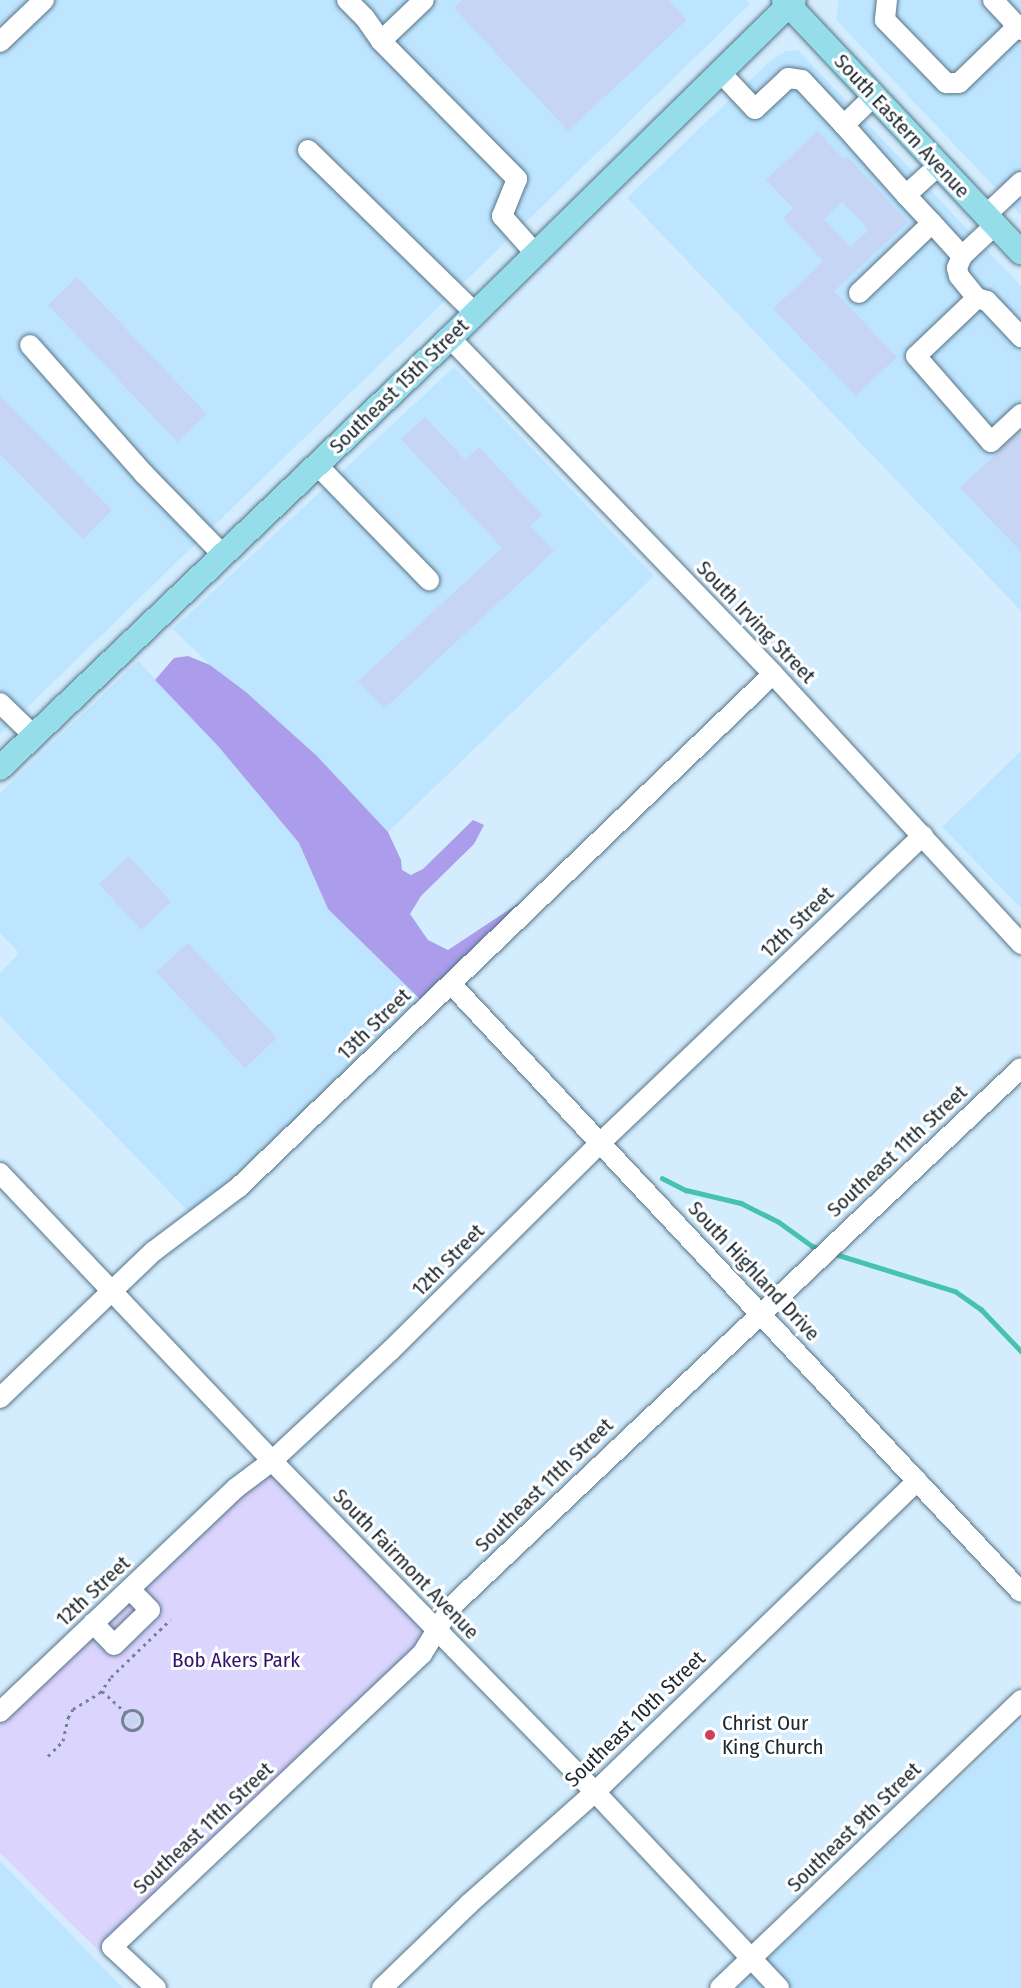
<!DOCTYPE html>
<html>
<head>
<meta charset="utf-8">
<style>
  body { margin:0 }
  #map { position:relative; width:1021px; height:1988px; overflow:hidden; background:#d3edfe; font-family:"Fira Sans Condensed",sans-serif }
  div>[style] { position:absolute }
  .built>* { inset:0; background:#bee5ff }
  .green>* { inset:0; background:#dad4fe }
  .forest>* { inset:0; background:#ab9deb }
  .stream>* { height:4.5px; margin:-2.25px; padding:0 2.25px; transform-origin:2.25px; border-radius:2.25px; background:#47c2b0 }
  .building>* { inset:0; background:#c6d5f3 }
  .path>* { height:3px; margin-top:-1.5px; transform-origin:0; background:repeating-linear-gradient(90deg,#718490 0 3px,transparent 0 7.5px) }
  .path>.ring { margin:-1.5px; padding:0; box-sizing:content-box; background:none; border:3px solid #718490; border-radius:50% }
  .roads { filter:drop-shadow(0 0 2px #577487) drop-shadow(0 0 2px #577487) }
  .minor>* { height:20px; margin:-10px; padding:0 10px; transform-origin:10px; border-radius:10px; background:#fff }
  .major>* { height:24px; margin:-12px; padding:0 12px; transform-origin:12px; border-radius:12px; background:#95dde9 }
  .dots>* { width:16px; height:16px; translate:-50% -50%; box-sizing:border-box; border:3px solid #fff; border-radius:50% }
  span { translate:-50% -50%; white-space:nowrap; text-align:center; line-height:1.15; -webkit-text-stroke:6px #fff; paint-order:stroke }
  .street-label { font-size:21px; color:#1b282f }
  .park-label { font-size:21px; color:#33116c }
  .poi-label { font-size:21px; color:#1b282f }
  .left { translate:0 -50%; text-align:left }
</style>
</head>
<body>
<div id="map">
  <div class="built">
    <div style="clip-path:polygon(0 0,746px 0,750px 4px,0 734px)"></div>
    <div style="clip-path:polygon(839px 0,1021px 0,1021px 215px,841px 25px,836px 19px)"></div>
    <div style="clip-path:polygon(798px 50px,1021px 286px,1021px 611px,627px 198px,771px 60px,786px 51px)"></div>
    <div style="clip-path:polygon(454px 367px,654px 576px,388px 832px,317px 756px,246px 692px,210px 665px,173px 629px)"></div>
    <div style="clip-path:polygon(138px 661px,218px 746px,299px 843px,328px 909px,423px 1002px,218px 1191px,189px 1212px,0 1016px,0 973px,19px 953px,0 933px,0 793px)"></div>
    <div style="clip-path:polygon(1021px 751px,1021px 908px,942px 827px)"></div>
    <div style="clip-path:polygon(1021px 1722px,1021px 1988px,737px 1988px,748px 1977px)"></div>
    <div style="clip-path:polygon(0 1861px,123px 1988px,0 1988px)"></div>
  </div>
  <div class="green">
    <div style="clip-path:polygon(269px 1475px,275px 1476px,422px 1629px,425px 1633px,417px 1654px,100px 1952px,0 1853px,0 1719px,252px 1483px)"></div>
  </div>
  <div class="forest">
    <div style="clip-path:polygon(188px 656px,210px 665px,246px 692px,317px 756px,388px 832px,401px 860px,402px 870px,411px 875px,423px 869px,473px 820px,484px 825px,474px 844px,421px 896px,410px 914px,428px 940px,448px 950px,519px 903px,513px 917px,423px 1002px,328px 909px,299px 843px,218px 746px,155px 680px,174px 658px)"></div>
  </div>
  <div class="stream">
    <div style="left:662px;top:1178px;width:27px;rotate:27deg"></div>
    <div style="left:686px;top:1190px;width:57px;rotate:13.3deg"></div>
    <div style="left:741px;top:1203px;width:42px;rotate:26.6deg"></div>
    <div style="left:779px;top:1222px;width:41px;rotate:36deg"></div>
    <div style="left:812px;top:1246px;width:10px;rotate:17deg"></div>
    <div style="left:832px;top:1253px;width:129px;rotate:17.2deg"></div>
    <div style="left:955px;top:1291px;width:32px;rotate:35deg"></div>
    <div style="left:981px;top:1309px;width:58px;rotate:46.4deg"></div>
  </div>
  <div class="building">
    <div style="clip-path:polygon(462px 0,669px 0,687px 20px,568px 131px,454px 8px)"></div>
    <div style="clip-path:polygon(evenodd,817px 131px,844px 159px,847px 156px,908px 222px,834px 291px,897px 357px,856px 396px,773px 309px,823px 261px,783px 218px,793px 208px,766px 180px,817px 131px,842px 202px,869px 230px,850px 247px,824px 219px,842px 202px)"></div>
    <div style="clip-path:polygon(77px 277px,207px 414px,177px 442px,48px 305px)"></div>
    <div style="clip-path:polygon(0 395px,112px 510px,83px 539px,0 454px)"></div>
    <div style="clip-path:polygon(425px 417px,465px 460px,479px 447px,542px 515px,530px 526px,554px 551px,384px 709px,358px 681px,502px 548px,401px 439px)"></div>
    <div style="clip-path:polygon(1021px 430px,1021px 552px,960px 488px)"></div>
    <div style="clip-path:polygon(129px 856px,171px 902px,141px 930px,99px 884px)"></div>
    <div style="clip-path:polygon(188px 943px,277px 1038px,245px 1068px,156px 972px)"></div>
    <div style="clip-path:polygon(133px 1712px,141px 1720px,132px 1729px,123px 1721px)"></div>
  </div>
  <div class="path">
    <div style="left:102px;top:1691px;width:31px;rotate:42deg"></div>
    <div class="ring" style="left:122px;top:1710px;width:17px;height:17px"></div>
    <div style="left:48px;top:1756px;width:21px;rotate:-45deg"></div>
    <div style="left:63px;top:1741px;width:24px;rotate:-78deg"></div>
    <div style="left:68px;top:1718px;width:10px;rotate:-61deg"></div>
    <div style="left:73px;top:1709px;width:31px;rotate:-31deg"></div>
    <div style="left:100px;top:1693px;width:19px;rotate:-55deg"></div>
    <div style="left:111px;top:1677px;width:83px;rotate:-44deg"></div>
  </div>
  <div class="roads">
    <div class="minor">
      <div style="left:347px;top:0;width:25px;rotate:45deg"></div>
      <div style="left:365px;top:18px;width:28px;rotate:55deg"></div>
      <div style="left:381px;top:41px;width:194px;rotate:45.4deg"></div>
      <div style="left:517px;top:179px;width:40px;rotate:112deg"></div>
      <div style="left:502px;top:216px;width:50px;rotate:48.3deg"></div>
      <div style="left:887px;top:0;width:20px;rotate:96deg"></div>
      <div style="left:885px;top:20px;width:88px;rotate:45.9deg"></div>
      <div style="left:946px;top:83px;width:13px"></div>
      <div style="left:959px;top:83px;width:82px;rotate:-44deg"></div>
      <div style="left:993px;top:0;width:41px;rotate:47deg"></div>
      <div style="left:381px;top:41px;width:59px;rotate:-43.6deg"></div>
      <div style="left:0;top:42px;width:61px;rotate:-43.7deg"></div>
      <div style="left:720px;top:72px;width:51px;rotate:46.6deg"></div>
      <div style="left:755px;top:109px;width:45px;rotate:-43.2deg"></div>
      <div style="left:788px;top:78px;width:14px;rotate:8deg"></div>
      <div style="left:802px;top:80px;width:62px;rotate:47deg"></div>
      <div style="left:874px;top:96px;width:42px;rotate:136deg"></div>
      <div style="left:844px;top:125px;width:94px;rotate:48.5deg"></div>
      <div style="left:308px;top:150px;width:233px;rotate:44.3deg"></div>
      <div style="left:986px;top:215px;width:48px;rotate:-43.3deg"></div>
      <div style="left:932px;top:223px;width:45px;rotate:47.7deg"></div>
      <div style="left:962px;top:256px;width:45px;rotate:-43.2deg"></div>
      <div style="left:962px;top:256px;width:13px;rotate:113deg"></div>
      <div style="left:957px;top:268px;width:8px;rotate:76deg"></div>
      <div style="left:959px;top:276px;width:28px;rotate:51deg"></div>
      <div style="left:977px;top:298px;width:10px;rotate:17deg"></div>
      <div style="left:987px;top:301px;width:50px;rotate:46.6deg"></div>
      <div style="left:859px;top:293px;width:101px;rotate:-43.8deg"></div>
      <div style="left:932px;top:223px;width:38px;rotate:-133deg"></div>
      <div style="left:906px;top:195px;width:43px;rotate:-42.2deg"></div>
      <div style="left:977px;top:298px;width:84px;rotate:136.4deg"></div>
      <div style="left:916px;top:356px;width:114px;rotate:48.9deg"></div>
      <div style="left:991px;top:442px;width:41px;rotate:-43deg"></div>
      <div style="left:450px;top:338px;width:466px;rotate:46.1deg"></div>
      <div style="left:773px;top:674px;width:367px;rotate:47.4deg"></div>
      <div style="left:30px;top:345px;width:172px;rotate:48.5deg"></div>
      <div style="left:144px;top:474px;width:113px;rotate:45.7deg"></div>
      <div style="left:317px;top:465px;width:161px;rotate:45.8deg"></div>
      <div style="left:0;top:703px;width:47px;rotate:44.1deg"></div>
      <div style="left:451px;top:984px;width:833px;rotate:46.85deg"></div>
      <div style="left:0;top:1173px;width:396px;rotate:46.6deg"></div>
      <div style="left:272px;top:1461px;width:462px;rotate:45.7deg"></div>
      <div style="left:595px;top:1792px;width:269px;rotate:46.8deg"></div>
      <div style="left:0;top:1398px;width:213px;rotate:-43.7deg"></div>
      <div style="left:154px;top:1251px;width:106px;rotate:-37deg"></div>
      <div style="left:239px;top:1187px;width:740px;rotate:-43.85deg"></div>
      <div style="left:93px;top:1623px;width:30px;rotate:46deg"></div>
      <div style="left:114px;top:1645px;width:50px;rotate:-44.2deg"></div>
      <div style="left:150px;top:1610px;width:29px;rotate:-134deg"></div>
      <div style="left:0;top:1712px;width:325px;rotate:-43.5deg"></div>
      <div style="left:236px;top:1488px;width:45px;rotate:-36.9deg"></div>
      <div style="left:272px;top:1461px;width:163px;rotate:-43deg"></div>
      <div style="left:391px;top:1350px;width:294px;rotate:-44.7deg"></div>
      <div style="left:600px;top:1143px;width:446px;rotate:-43.6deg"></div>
      <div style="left:156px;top:1988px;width:60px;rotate:-137deg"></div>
      <div style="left:112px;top:1947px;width:427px;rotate:-43.4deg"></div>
      <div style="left:422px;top:1654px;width:55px;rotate:-58.3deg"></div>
      <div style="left:451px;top:1607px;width:784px;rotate:-43.4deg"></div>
      <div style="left:382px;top:1988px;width:122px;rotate:-44deg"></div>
      <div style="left:470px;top:1903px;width:167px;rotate:-41.6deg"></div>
      <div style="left:595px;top:1792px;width:448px;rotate:-44deg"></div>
      <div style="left:720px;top:1988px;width:417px;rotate:-43.7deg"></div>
    </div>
    <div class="major">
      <div style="left:784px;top:0;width:346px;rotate:46.8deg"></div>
      <div style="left:0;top:768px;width:622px;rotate:-43.7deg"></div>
      <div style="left:450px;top:338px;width:482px;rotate:-44.5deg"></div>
    </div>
  </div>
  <div class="dots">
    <div style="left:710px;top:1735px;background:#cf3f58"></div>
  </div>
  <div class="street-label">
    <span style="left:902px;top:126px;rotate:47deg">South Eastern Avenue</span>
    <span style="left:399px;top:386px;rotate:-44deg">Southeast 15th Street</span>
    <span style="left:756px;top:622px;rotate:46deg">South Irving Street</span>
    <span style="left:797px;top:922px;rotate:-44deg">12th Street</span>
    <span style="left:374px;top:1024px;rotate:-44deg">13th Street</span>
    <span style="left:897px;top:1151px;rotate:-43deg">Southeast 11th Street</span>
    <span style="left:448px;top:1260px;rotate:-45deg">12th Street</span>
    <span style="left:754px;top:1271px;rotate:47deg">South Highland Drive</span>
    <span style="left:544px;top:1485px;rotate:-44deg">Southeast 11th Street</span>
    <span style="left:406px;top:1564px;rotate:46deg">South Fairmont Avenue</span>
    <span style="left:93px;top:1591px;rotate:-43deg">12th Street</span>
    <span style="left:635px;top:1719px;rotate:-44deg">Southeast 10th Street</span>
    <span style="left:854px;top:1827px;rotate:-44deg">Southeast 9th Street</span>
    <span style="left:203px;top:1828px;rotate:-43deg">Southeast 11th Street</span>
  </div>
  <div class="park-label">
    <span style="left:236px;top:1660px">Bob Akers Park</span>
  </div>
  <div class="poi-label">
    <span class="left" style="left:722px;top:1735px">Christ Our<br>King Church</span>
  </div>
</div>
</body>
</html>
